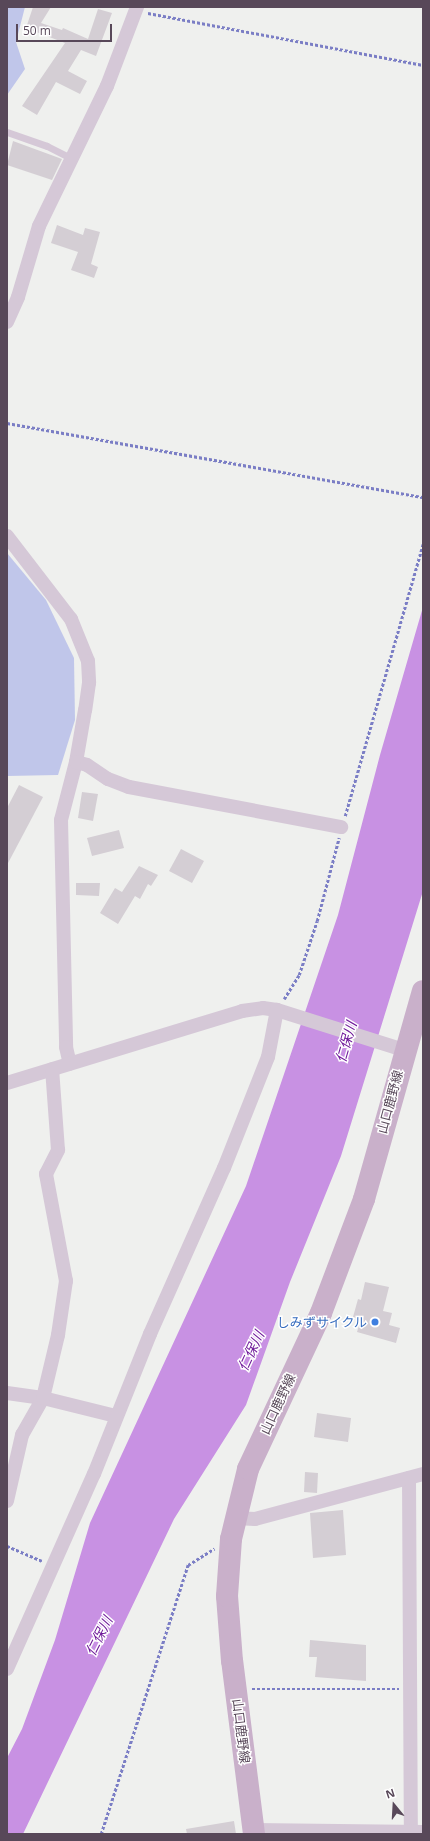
<!DOCTYPE html>
<html>
<head>
<meta charset="utf-8">
<style>
  body { margin:0 }
  #map { position:relative; width:430px; height:1841px; overflow:hidden; background:#eff0ee; font-family:"Open Sans","Noto Sans JP",sans-serif }
  div>[style] { position:absolute }
  .green>* { inset:0; background:#c0c6ea }
  .water>* { inset:0; background:#c891e3 }
  .building>* { inset:0; background:#d4ced4 }
  .path>* { height:2.5px; margin-top:-1.25px; transform-origin:0; background:repeating-linear-gradient(90deg,#7b7ec5 0 3px,transparent 0 5px) }
  .lane>* { height:7px; margin:-3.5px; padding:0 3.5px; transform-origin:3.5px; border-radius:3.5px; background:#d5c8d7 }
  .street>* { height:14px; margin:-7px; padding:0 7px; transform-origin:7px; border-radius:7px; background:#d5c8d7 }
  .primary>* { height:22px; margin:-11px; padding:0 11px; transform-origin:11px; border-radius:11px; background:#c9b0ca }
  .dots>* { width:11px; height:11px; translate:-50% -50%; box-sizing:border-box; border:2px solid #fff; border-radius:50% }
  span { translate:-50% -50%; white-space:nowrap; text-align:center; line-height:1.15; -webkit-text-stroke:3px #fff; paint-order:stroke }
  .street-label { font-size:13px; color:#584859 }
  .shop-label { font-size:13px; color:#366cbe }
  .right { translate:-100% -50%; text-align:right }
  .water-label { font-size:14px; color:#6f1a9a; font-style:italic }
  .frame { position:absolute; inset:0; border:8px solid #584859; pointer-events:none }
  .north { position:absolute; left:374px; top:1785px; width:40px; height:40px; -webkit-text-stroke:3px #fff; paint-order:stroke; rotate:342deg; font-size:11px; font-weight:700; line-height:16px; text-align:center; color:#584859 }
  .north::after { content:''; display:block; margin:auto; width:14px; height:18px; background:#584859; clip-path:polygon(50% 0,100% 100%,50% 72%,0 100%) }
  .scale { position:absolute; left:16px; top:24px; width:96px; height:18px; box-sizing:border-box; border:2px solid #584859; border-top:0; padding-left:5px; font-size:12px; line-height:14px; white-space:nowrap; color:#584859; -webkit-text-stroke:3px #fff; paint-order:stroke }
</style>
</head>
<body>
<div id="map">
  <div class="green">
    <div style="clip-path:polygon(7px 7px,25px 7px,16px 42px,25px 69px,7px 95px)"></div>
    <div style="clip-path:polygon(7px 553px,46px 600px,74px 658px,75px 720px,58px 775px,7px 776px)"></div>
  </div>
  <div class="water">
    <div style="clip-path:polygon(423px 607px,423px 891px,341px 1156px,290px 1282px,246px 1405px,174px 1519px,23px 1834px,7px 1834px,7px 1758px,22px 1729px,55px 1640px,90px 1523px,246px 1186px,338px 915px,380px 755px)"></div>
  </div>
  <div class="building">
    <div style="clip-path:polygon(33px 7px,51px 7px,41px 23px,62px 30px,63px 28px,88px 39px,98px 9px,112px 13px,96px 56px,81px 50px,68px 71px,87px 81px,80px 94px,56px 82px,37px 115px,22px 106px,65px 43px,26px 28px)"></div>
    <div style="clip-path:polygon(13px 141px,62px 159px,52px 180px,7px 165px)"></div>
    <div style="clip-path:polygon(57px 225px,83px 235px,85px 228px,100px 232px,91px 264px,98px 267px,94px 278px,71px 270px,78px 252px,51px 243px)"></div>
    <div style="clip-path:polygon(19px 785px,43px 797px,7px 865px,7px 808px)"></div>
    <div style="clip-path:polygon(82px 792px,98px 794px,93px 821px,78px 818px)"></div>
    <div style="clip-path:polygon(119px 830px,124px 848px,92px 856px,87px 838px)"></div>
    <div style="clip-path:polygon(181px 849px,204px 861px,192px 883px,169px 871px)"></div>
    <div style="clip-path:polygon(139px 866px,158px 875px,151px 886px,148px 884px,140px 899px,135px 896px,118px 924px,100px 913px,115px 888px,122px 892px)"></div>
    <div style="clip-path:polygon(76px 883px,100px 883px,99px 896px,76px 895px)"></div>
    <div style="clip-path:polygon(365px 1282px,389px 1287px,383px 1311px,392px 1313px,389px 1325px,400px 1328px,396px 1343px,357px 1332px,361px 1319px,353px 1317px,358px 1299px,361px 1300px)"></div>
    <div style="clip-path:polygon(317px 1413px,351px 1418px,348px 1442px,314px 1437px)"></div>
    <div style="clip-path:polygon(305px 1472px,318px 1473px,317px 1493px,304px 1492px)"></div>
    <div style="clip-path:polygon(343px 1510px,346px 1555px,313px 1558px,310px 1513px)"></div>
    <div style="clip-path:polygon(310px 1640px,366px 1645px,366px 1681px,315px 1677px,317px 1657px,309px 1657px)"></div>
    <div style="clip-path:polygon(234px 1821px,236px 1834px,187px 1834px,186px 1829px)"></div>
  </div>
  <div class="path">
    <div style="left:148px;top:13px;width:280px;rotate:10.7deg"></div>
    <div style="left:7px;top:423px;width:423px;rotate:10.1deg"></div>
    <div style="left:345px;top:816px;width:283px;rotate:-74deg"></div>
    <div style="left:284px;top:999px;width:28px;rotate:-58deg"></div>
    <div style="left:299px;top:975px;width:57px;rotate:-71.6deg"></div>
    <div style="left:317px;top:921px;width:86px;rotate:-75.2deg"></div>
    <div style="left:7px;top:1546px;width:38px;rotate:23deg"></div>
    <div style="left:252px;top:1689px;width:147px"></div>
    <div style="left:101px;top:1834px;width:283px;rotate:-72.1deg"></div>
    <div style="left:188px;top:1565px;width:31px;rotate:-32deg"></div>
  </div>
  <div class="lane">
    <div style="left:7px;top:132px;width:42px;rotate:19.3deg"></div>
    <div style="left:47px;top:146px;width:29px;rotate:27deg"></div>
  </div>
  <div class="street">
    <div style="left:7px;top:322px;width:27px;rotate:-66deg"></div>
    <div style="left:18px;top:297px;width:74px;rotate:-73.5deg"></div>
    <div style="left:39px;top:226px;width:156px;rotate:-64.1deg"></div>
    <div style="left:107px;top:86px;width:85px;rotate:-69.2deg"></div>
    <div style="left:7px;top:536px;width:105px;rotate:52.4deg"></div>
    <div style="left:71px;top:619px;width:45px;rotate:68deg"></div>
    <div style="left:88px;top:661px;width:22px;rotate:87deg"></div>
    <div style="left:89px;top:683px;width:27px;rotate:98deg"></div>
    <div style="left:85px;top:710px;width:53px;rotate:99.8deg"></div>
    <div style="left:76px;top:762px;width:60px;rotate:104.5deg"></div>
    <div style="left:61px;top:820px;width:227px;rotate:88.7deg"></div>
    <div style="left:66px;top:1047px;width:17px;rotate:77deg"></div>
    <div style="left:76px;top:762px;width:11px;rotate:15deg"></div>
    <div style="left:87px;top:765px;width:25px;rotate:34deg"></div>
    <div style="left:108px;top:779px;width:22px;rotate:21deg"></div>
    <div style="left:129px;top:787px;width:216px;rotate:10.7deg"></div>
    <div style="left:7px;top:1083px;width:246px;rotate:-17deg"></div>
    <div style="left:242px;top:1011px;width:21px;rotate:-8deg"></div>
    <div style="left:263px;top:1008px;width:14px;rotate:8deg"></div>
    <div style="left:277px;top:1010px;width:133px;rotate:17.5deg"></div>
    <div style="left:7px;top:1393px;width:36px;rotate:8deg"></div>
    <div style="left:43px;top:1398px;width:75px;rotate:13.9deg"></div>
    <div style="left:409px;top:1478px;width:354px;rotate:89.7deg"></div>
    <div style="left:7px;top:1501px;width:68px;rotate:-77.2deg"></div>
    <div style="left:22px;top:1435px;width:43px;rotate:-60.4deg"></div>
    <div style="left:43px;top:1398px;width:65px;rotate:-76.6deg"></div>
    <div style="left:58px;top:1335px;width:55px;rotate:-81.6deg"></div>
    <div style="left:66px;top:1281px;width:109px;rotate:-100.6deg"></div>
    <div style="left:46px;top:1174px;width:27px;rotate:-63deg"></div>
    <div style="left:58px;top:1150px;width:81px;rotate:-94.2deg"></div>
    <div style="left:235px;top:1518px;width:20px;rotate:3deg"></div>
    <div style="left:255px;top:1519px;width:174px;rotate:-15deg"></div>
    <div style="left:7px;top:1669px;width:214px;rotate:-66deg"></div>
    <div style="left:94px;top:1474px;width:151px;rotate:-68.2deg"></div>
    <div style="left:150px;top:1334px;width:182px;rotate:-66deg"></div>
    <div style="left:224px;top:1168px;width:119px;rotate:-68.4deg"></div>
    <div style="left:268px;top:1057px;width:48px;rotate:-79.2deg"></div>
    <div style="left:254px;top:1830px;width:169px;rotate:0.7deg"></div>
  </div>
  <div class="primary">
    <div style="left:254px;top:1834px;width:174px;rotate:-97.2deg"></div>
    <div style="left:232px;top:1661px;width:65px;rotate:-94.4deg"></div>
    <div style="left:227px;top:1596px;width:57px;rotate:-86deg"></div>
    <div style="left:231px;top:1539px;width:72px;rotate:-76.3deg"></div>
    <div style="left:248px;top:1469px;width:172px;rotate:-64.9deg"></div>
    <div style="left:321px;top:1313px;width:122px;rotate:-69.3deg"></div>
    <div style="left:364px;top:1199px;width:216px;rotate:-74.2deg"></div>
  </div>
  <div class="dots">
    <div style="left:375px;top:1322px;background:#3f7fe0"></div>
  </div>
  <div class="street-label">
    <span style="left:390px;top:1102px;rotate:-75deg">山口鹿野線</span>
    <span style="left:278px;top:1404px;rotate:-65deg">山口鹿野線</span>
    <span style="left:241px;top:1731px;rotate:83deg">山口鹿野線</span>
  </div>
  <div class="shop-label">
    <span class="right" style="left:367px;top:1322px">しみずサイクル</span>
  </div>
  <div class="water-label">
    <span style="left:346px;top:1042px;rotate:-74deg">仁保川</span>
    <span style="left:251px;top:1351px;rotate:-65deg">仁保川</span>
    <span style="left:99px;top:1636px;rotate:-63deg">仁保川</span>
  </div>
  <div class="frame"></div>
  <div class="north">N</div>
  <div class="scale">50 m</div>
</div>
</body>
</html>
